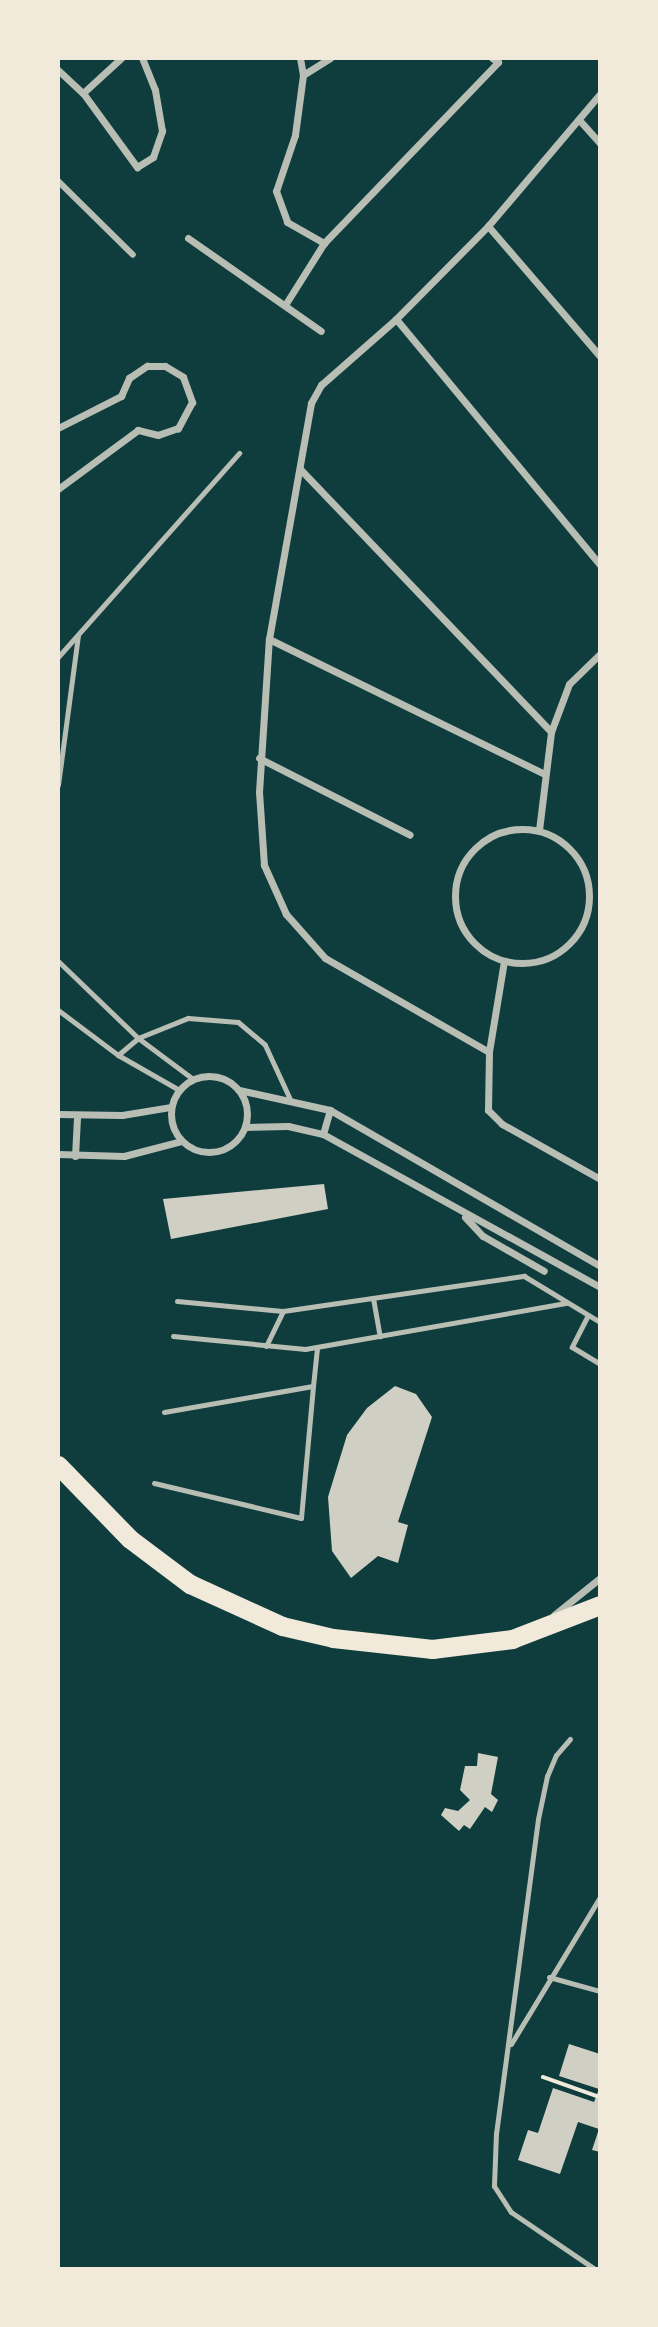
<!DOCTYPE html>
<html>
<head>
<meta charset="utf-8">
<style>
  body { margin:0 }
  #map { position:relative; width:658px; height:2327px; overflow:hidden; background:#0f3d3e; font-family:Signika,sans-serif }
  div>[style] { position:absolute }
  .building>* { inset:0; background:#cfcfc3 }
  .path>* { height:3.5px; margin:-1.75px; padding:0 1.75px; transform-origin:1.75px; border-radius:1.75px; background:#f1e9da }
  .service>* { height:5px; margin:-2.5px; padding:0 2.5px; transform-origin:2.5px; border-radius:2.5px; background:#b8beb3 }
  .pedestrian>* { height:6px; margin:-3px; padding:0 3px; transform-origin:3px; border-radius:3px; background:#b8beb3 }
  .minor>* { height:7px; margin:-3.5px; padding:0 3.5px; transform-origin:3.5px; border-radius:3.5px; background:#b8beb3 }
  .minor>.ring { margin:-3.5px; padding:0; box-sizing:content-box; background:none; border:7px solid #b8beb3; border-radius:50% }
  .trunk>* { height:19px; margin:-9.5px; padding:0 9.5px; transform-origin:9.5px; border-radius:9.5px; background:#f1e9da }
  span { translate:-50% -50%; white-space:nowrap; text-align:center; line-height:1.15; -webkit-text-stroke:7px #f1e9da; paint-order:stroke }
  .frame { position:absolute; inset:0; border:60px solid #f1e9da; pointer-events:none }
</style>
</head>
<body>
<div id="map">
  <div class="building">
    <div style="clip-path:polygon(324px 1184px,328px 1209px,171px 1239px,163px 1199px)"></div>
    <div style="clip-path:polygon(395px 1386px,416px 1394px,432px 1417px,398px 1522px,408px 1525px,398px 1563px,378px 1556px,351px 1578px,332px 1551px,328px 1497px,347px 1435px,367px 1408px)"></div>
    <div style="clip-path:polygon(478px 1753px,498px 1757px,491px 1794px,498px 1800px,492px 1812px,485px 1807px,470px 1829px,464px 1825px,459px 1831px,441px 1815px,445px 1808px,458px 1811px,470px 1800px,460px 1790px,465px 1766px,477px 1766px)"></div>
    <div style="clip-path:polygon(569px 2044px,600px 2054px,600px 2152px,592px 2150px,599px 2129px,578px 2122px,560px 2174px,518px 2160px,528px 2130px,538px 2133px,553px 2088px,594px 2102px,599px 2089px,559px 2076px)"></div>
  </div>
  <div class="path">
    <div style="left:543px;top:2077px;width:57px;rotate:19.4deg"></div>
  </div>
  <div class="service">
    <div style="left:58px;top:657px;width:273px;rotate:-48.4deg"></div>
    <div style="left:58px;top:785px;width:150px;rotate:-82.4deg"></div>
    <div style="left:58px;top:961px;width:111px;rotate:43.9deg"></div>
    <div style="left:138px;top:1038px;width:69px;rotate:36.7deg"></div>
    <div style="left:58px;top:1010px;width:75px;rotate:36.9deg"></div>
    <div style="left:118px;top:1055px;width:70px;rotate:29.8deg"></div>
    <div style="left:118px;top:1055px;width:26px;rotate:-40deg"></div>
    <div style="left:138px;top:1038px;width:54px;rotate:-21.8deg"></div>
    <div style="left:188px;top:1018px;width:50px;rotate:4.6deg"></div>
    <div style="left:238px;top:1022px;width:35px;rotate:40deg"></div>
    <div style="left:265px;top:1045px;width:60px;rotate:65.2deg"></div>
    <div style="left:373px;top:1298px;width:39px;rotate:80deg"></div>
    <div style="left:177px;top:1301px;width:106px;rotate:5.4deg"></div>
    <div style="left:283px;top:1311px;width:244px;rotate:-8.3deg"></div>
    <div style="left:524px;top:1276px;width:89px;rotate:31.2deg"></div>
    <div style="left:588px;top:1315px;width:36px;rotate:117deg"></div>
    <div style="left:572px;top:1347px;width:33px;rotate:31deg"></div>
    <div style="left:173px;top:1336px;width:133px;rotate:5.6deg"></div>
    <div style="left:305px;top:1349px;width:266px;rotate:-10deg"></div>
    <div style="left:266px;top:1346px;width:39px;rotate:-64deg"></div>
    <div style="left:164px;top:1412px;width:151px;rotate:-9.9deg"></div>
    <div style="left:313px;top:1386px;width:39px;rotate:-84deg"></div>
    <div style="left:154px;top:1483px;width:151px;rotate:13.4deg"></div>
    <div style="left:301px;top:1518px;width:133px;rotate:-84.8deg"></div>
    <div style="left:570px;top:1739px;width:21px;rotate:131deg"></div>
    <div style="left:556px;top:1755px;width:23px;rotate:113deg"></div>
    <div style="left:547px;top:1776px;width:44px;rotate:101.8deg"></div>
    <div style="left:538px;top:1819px;width:317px;rotate:97.6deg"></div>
    <div style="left:496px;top:2133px;width:53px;rotate:92.2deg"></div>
    <div style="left:494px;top:2186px;width:31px;rotate:57deg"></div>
    <div style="left:511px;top:2212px;width:102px;rotate:34.2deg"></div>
    <div style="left:549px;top:1977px;width:53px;rotate:15.4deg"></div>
    <div style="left:511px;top:2044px;width:172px;rotate:-58.8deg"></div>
  </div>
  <div class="pedestrian">
    <div style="left:58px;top:181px;width:105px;rotate:44.6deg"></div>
  </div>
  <div class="minor">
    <div style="left:300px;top:58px;width:17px;rotate:80deg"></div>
    <div style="left:303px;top:75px;width:61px;rotate:97.6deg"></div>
    <div style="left:295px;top:135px;width:59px;rotate:108.7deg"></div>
    <div style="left:276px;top:191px;width:33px;rotate:70deg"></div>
    <div style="left:287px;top:222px;width:43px;rotate:29.6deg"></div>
    <div style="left:58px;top:70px;width:34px;rotate:43deg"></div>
    <div style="left:83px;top:93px;width:92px;rotate:53.9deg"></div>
    <div style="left:137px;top:167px;width:19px;rotate:-32deg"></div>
    <div style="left:153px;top:157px;width:28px;rotate:-71deg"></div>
    <div style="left:162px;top:131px;width:42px;rotate:-99.7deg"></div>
    <div style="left:155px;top:90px;width:35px;rotate:-112deg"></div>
    <div style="left:303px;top:75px;width:32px;rotate:-32deg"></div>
    <div style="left:83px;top:93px;width:52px;rotate:-42.6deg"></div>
    <div style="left:581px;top:122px;width:28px;rotate:48deg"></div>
    <div style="left:488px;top:226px;width:172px;rotate:49.3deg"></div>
    <div style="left:188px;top:238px;width:162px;rotate:35deg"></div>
    <div style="left:285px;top:305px;width:73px;rotate:-57.8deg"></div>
    <div style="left:324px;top:243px;width:251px;rotate:-46.1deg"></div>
    <div style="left:498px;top:62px;width:7px;rotate:-146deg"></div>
    <div style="left:396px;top:319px;width:320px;rotate:50.3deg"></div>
    <div style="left:58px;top:428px;width:71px;rotate:-26.9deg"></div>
    <div style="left:121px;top:396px;width:20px;rotate:-66deg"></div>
    <div style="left:129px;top:378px;width:22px;rotate:-34deg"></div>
    <div style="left:147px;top:366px;width:18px"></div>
    <div style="left:165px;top:366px;width:21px;rotate:31deg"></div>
    <div style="left:183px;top:377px;width:27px;rotate:70deg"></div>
    <div style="left:192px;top:402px;width:30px;rotate:118deg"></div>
    <div style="left:178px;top:428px;width:21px;rotate:161deg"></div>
    <div style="left:158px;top:435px;width:21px;rotate:-166deg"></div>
    <div style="left:138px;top:430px;width:99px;rotate:143.6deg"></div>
    <div style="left:301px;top:470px;width:362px;rotate:46.3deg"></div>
    <div style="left:269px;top:639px;width:306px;rotate:26.1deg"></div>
    <div style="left:259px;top:758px;width:169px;rotate:27deg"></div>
    <div class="ring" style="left:455px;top:829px;width:127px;height:127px"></div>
    <div style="left:539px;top:830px;width:99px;rotate:-83deg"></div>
    <div style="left:551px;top:732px;width:51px;rotate:-69.4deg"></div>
    <div style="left:569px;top:684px;width:43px;rotate:-44.1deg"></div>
    <div style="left:504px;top:961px;width:92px;rotate:99.4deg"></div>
    <div style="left:489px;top:1052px;width:58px;rotate:91deg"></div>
    <div style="left:488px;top:1110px;width:20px;rotate:45deg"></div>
    <div style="left:502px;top:1124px;width:112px;rotate:29.3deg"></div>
    <div style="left:489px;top:1052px;width:189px;rotate:-150.2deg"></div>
    <div style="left:325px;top:958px;width:59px;rotate:-131.6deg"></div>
    <div style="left:286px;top:914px;width:54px;rotate:-114.2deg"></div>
    <div style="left:264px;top:865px;width:73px;rotate:-93.9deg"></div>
    <div style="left:259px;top:792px;width:153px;rotate:-86.3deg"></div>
    <div style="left:269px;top:639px;width:240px;rotate:-79.9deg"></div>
    <div style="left:311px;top:403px;width:21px;rotate:-61deg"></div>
    <div style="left:321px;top:385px;width:100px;rotate:-41.3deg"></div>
    <div style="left:396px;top:319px;width:131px;rotate:-45.3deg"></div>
    <div style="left:488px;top:226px;width:173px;rotate:-49.7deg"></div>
    <div class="ring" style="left:171px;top:1076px;width:69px;height:69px"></div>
    <div style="left:239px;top:1090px;width:93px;rotate:12.4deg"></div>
    <div style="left:330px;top:1110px;width:312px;rotate:30deg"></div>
    <div style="left:58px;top:1114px;width:64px;rotate:0.9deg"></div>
    <div style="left:122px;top:1115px;width:50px;rotate:-9.3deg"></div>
    <div style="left:245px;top:1127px;width:43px;rotate:-1.3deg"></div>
    <div style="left:288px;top:1126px;width:36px;rotate:13deg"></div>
    <div style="left:323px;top:1134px;width:316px;rotate:28.9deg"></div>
    <div style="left:323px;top:1134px;width:25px;rotate:-74deg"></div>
    <div style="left:58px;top:1154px;width:66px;rotate:1.7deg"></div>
    <div style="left:124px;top:1156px;width:59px;rotate:-14.7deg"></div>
    <div style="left:75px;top:1156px;width:39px;rotate:-87deg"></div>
    <div style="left:465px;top:1217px;width:26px;rotate:47deg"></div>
    <div style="left:483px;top:1236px;width:70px;rotate:29.8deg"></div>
    <div style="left:554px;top:1615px;width:59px;rotate:-38.8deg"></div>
  </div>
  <div class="trunk">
    <div style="left:58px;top:1465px;width:103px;rotate:45.8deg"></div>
    <div style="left:130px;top:1539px;width:75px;rotate:36.9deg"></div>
    <div style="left:190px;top:1584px;width:101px;rotate:24.5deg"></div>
    <div style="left:282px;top:1626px;width:52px;rotate:13.2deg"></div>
    <div style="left:333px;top:1638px;width:100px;rotate:6.3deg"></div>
    <div style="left:432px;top:1649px;width:81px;rotate:-7.1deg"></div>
    <div style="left:512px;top:1639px;width:94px;rotate:-21.1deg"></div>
  </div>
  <div class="frame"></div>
</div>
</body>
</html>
